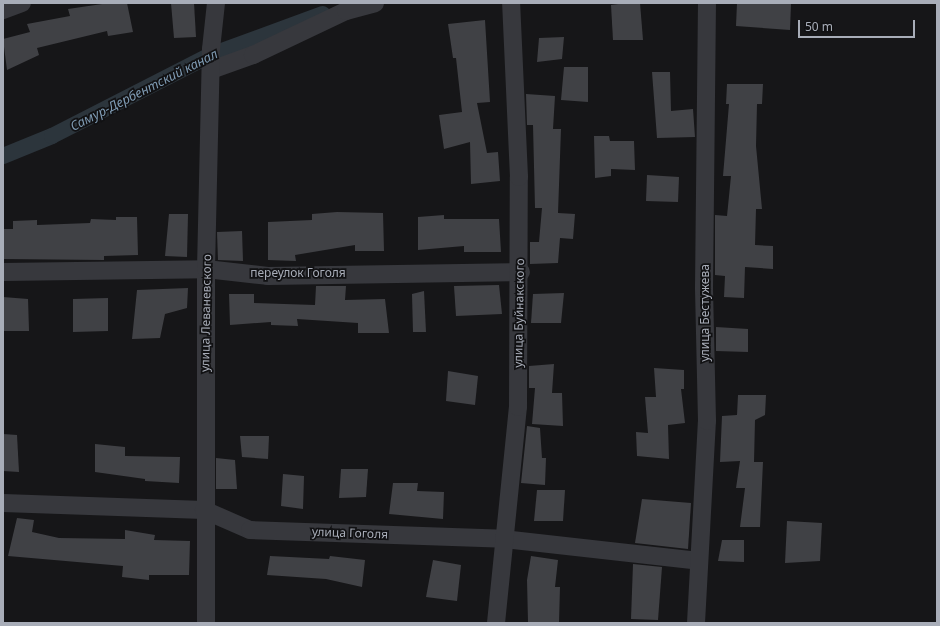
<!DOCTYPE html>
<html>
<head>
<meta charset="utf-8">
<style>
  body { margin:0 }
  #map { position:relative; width:940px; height:626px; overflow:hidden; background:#161618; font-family:"Noto Sans",sans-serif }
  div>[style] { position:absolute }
  .canal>* { height:16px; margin:-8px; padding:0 8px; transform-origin:8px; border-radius:8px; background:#2c353c }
  .building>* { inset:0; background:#404145 }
  .street>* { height:18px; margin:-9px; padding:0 9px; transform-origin:9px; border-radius:9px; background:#37383d }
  span { translate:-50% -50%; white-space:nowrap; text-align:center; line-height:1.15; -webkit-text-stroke:3.5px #111113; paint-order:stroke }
  .street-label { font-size:12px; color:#a8adb8 }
  .water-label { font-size:13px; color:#7f9bb3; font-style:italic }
  .frame { position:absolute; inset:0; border:4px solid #a8adb8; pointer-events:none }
  .scale { position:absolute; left:798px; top:20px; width:117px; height:18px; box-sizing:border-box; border:2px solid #a8adb8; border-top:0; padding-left:5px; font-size:12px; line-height:14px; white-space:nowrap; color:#a8adb8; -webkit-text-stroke:3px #111113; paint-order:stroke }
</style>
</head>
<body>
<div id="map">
  <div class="canal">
    <div style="left:3px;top:156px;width:53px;rotate:-22.2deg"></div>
    <div style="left:52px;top:136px;width:175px;rotate:-27.1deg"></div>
    <div style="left:208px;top:56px;width:122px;rotate:-20.1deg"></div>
  </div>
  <div class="building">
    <div style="clip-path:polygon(109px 3px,127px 3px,133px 32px,108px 36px,107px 31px,37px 48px,39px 55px,7px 70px,3px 39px,30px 32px,27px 24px,70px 16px,68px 9px)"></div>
    <div style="clip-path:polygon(171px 3px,194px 3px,196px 37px,174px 38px)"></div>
    <div style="clip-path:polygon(626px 3px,640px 3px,643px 40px,613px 40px,611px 5px)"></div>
    <div style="clip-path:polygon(737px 3px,791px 4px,790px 30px,736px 26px)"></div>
    <div style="clip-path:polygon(485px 20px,490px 102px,477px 103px,487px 153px,498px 152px,500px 181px,471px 184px,470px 142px,444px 149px,439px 115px,462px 112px,456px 58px,453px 58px,448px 24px)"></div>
    <div style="clip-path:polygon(564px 37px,562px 59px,537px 62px,539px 38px)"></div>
    <div style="clip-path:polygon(564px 67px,588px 67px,588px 102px,561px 100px)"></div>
    <div style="clip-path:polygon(652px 72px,670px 72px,671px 111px,693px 109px,695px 137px,657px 138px)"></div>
    <div style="clip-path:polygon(727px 84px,763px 84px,762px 104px,757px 104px,756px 146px,762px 209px,756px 209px,755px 245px,773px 246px,773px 269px,745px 267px,744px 298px,724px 297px,725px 276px,715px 275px,715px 215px,727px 216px,731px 176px,723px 176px,729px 104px,726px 104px)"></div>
    <div style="clip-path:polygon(526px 94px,555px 96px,553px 129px,561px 129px,558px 213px,575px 214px,573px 239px,560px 238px,558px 263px,530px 264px,530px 242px,539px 242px,542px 208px,535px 208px,533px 125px,527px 125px)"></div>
    <div style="clip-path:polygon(594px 136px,609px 136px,610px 141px,634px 141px,635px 170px,611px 169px,611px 176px,595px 178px)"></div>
    <div style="clip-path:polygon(647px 175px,679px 177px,678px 202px,646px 201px)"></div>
    <div style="clip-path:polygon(337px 212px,383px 213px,384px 251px,355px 251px,355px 245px,295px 255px,296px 261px,268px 260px,268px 222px,312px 220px,312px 214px)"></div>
    <div style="clip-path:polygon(169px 214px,188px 214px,187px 257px,165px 256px)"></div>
    <div style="clip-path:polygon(444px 215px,444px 219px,499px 219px,501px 252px,464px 252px,464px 246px,418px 250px,418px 217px)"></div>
    <div style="clip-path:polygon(116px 217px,137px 217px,138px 255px,104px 256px,104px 260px,3px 259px,3px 229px,13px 229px,13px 221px,37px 220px,37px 225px,90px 223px,91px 219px,116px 220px)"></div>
    <div style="clip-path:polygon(242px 231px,243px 261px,218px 260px,217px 232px)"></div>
    <div style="clip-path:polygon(499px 285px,502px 314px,456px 316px,454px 286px)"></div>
    <div style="clip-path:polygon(316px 286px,346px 286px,345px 300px,385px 299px,389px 333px,358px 333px,358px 323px,297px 319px,298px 326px,271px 325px,271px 322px,230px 325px,229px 294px,254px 294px,254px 303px,315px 305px)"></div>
    <div style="clip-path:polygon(188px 288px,187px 308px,165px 314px,160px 338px,132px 339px,137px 290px)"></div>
    <div style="clip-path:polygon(424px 291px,426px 332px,413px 332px,412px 294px)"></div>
    <div style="clip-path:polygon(564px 293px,561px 323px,531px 323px,533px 294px)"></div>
    <div style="clip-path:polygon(3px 297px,28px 299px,29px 331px,3px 331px)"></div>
    <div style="clip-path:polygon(108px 298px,108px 331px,73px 332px,73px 299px)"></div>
    <div style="clip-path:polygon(716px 327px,748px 329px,748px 352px,716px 351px)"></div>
    <div style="clip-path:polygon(554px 364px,552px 393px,562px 393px,563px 426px,532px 424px,535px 388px,529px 388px,529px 366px)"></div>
    <div style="clip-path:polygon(654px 368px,684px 370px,684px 389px,681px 389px,685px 423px,668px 425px,669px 459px,637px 456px,636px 432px,648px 433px,645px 397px,656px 397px)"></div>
    <div style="clip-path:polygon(448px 371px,478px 376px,475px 405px,446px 401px)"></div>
    <div style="clip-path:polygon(738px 395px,766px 395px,765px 415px,755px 420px,754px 462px,763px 462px,760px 527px,740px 527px,745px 488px,736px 488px,740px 461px,720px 462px,722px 416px,737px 415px)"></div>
    <div style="clip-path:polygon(527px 426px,540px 428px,542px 458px,546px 458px,545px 485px,521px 483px)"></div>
    <div style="clip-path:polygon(3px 434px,17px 435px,19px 472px,3px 471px)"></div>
    <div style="clip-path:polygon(240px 436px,269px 436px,268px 459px,242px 457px)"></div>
    <div style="clip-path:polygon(95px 444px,125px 447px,125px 456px,180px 457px,179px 483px,145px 481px,145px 479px,95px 472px)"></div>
    <div style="clip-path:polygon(216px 458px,235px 460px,237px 489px,216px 489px)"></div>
    <div style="clip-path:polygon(341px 469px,368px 469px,366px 497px,339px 498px)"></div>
    <div style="clip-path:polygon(283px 474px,304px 476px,303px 509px,281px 506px)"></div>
    <div style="clip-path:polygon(393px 483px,418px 483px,417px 491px,444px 492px,443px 519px,389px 514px)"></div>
    <div style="clip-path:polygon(537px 490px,565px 490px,563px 521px,534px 521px)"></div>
    <div style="clip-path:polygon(642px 499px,691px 503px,688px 549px,635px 543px)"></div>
    <div style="clip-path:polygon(17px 518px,34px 520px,32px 532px,59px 538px,125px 539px,125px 530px,155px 535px,154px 540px,190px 541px,189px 575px,149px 575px,149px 580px,122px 577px,123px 566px,8px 556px)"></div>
    <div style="clip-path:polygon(787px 521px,822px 523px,820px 561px,785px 563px)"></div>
    <div style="clip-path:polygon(722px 540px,744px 540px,744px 562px,718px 561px)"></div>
    <div style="clip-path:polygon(270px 556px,329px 559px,330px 556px,365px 560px,362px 587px,326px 579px,267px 575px)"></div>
    <div style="clip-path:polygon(531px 556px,558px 560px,555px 587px,560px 587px,559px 623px,528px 622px,527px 580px)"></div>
    <div style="clip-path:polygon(433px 560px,461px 565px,457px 601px,426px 597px)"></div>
    <div style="clip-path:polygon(633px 564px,662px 567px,658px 620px,631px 619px)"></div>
  </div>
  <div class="street">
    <div style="left:3px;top:10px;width:20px;rotate:-20deg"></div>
    <div style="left:211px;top:70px;width:45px;rotate:-19.7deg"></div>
    <div style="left:253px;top:55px;width:103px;rotate:-25.3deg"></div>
    <div style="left:346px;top:11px;width:30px;rotate:-15deg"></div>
    <div style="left:3px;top:272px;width:203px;rotate:-0.8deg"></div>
    <div style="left:206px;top:269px;width:62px;rotate:6.4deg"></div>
    <div style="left:268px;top:276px;width:253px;rotate:-0.9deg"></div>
    <div style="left:3px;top:503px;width:201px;rotate:2deg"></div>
    <div style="left:204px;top:510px;width:50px;rotate:23.5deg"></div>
    <div style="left:250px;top:530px;width:254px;rotate:2deg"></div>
    <div style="left:504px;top:539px;width:196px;rotate:6.4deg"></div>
    <div style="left:206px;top:623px;width:354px;rotate:-90deg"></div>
    <div style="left:206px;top:269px;width:220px;rotate:-88.7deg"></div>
    <div style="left:211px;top:49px;width:46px;rotate:-83.8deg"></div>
    <div style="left:496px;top:623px;width:217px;rotate:-84.2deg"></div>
    <div style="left:518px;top:407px;width:230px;rotate:-89.8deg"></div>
    <div style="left:519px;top:177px;width:174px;rotate:-92.6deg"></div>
    <div style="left:696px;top:623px;width:202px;rotate:-86.9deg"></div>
    <div style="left:707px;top:421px;width:133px;rotate:-91.3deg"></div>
    <div style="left:704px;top:288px;width:285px;rotate:-89.4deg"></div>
  </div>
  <div class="street-label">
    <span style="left:298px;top:273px">переулок Гоголя</span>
    <span style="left:206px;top:313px;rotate:-89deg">улица Леваневского</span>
    <span style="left:519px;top:313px;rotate:-89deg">улица Буйнакского</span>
    <span style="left:705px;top:313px;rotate:-90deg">улица Бестужева</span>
    <span style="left:350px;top:533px;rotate:2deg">улица Гоголя</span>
  </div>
  <div class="water-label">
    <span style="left:144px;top:90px;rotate:-27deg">Самур-Дербентский канал</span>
  </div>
  <div class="frame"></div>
  <div class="scale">50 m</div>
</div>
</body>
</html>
